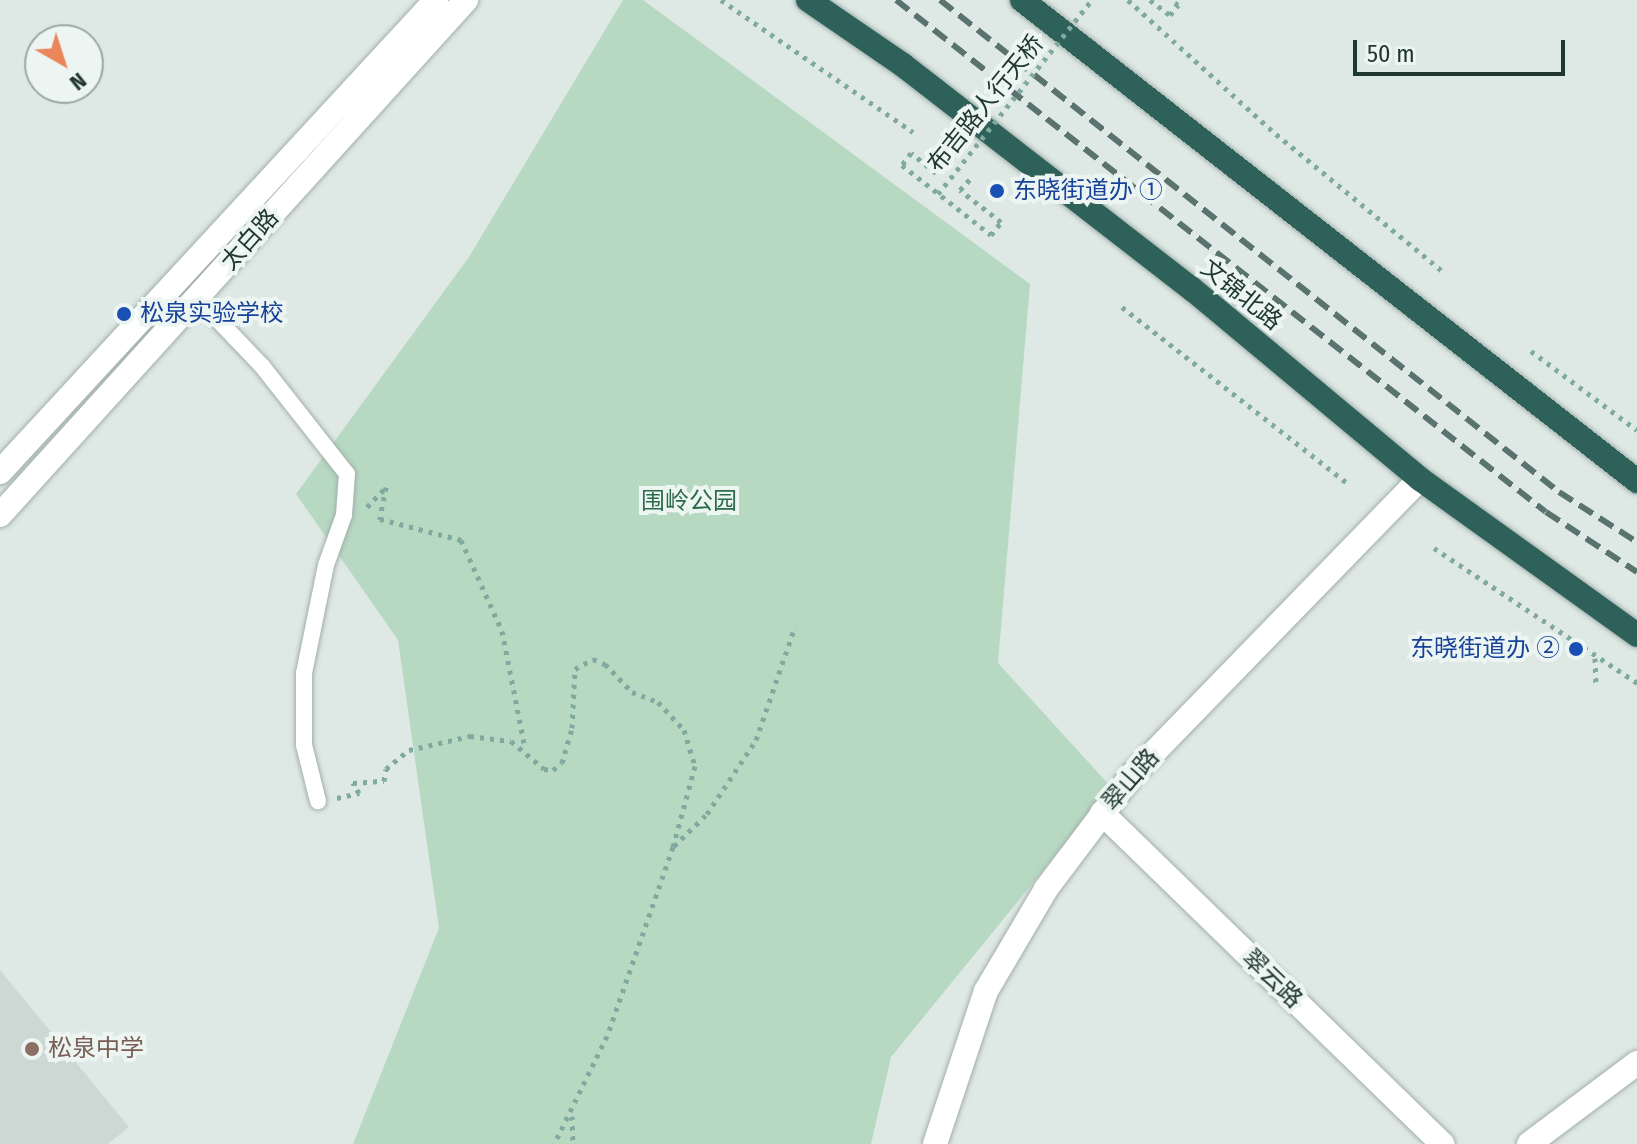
<!DOCTYPE html>
<html>
<head>
<meta charset="utf-8">
<style>
  body { margin:0 }
  #map { position:relative; width:1637px; height:1144px; overflow:hidden; background:#dee8e4; font-family:"Fira Sans Condensed","Noto Sans SC",sans-serif }
  div>[style] { position:absolute }
  .built>* { inset:0; background:#ccd8d3 }
  .green>* { inset:0; background:#b7d9c2 }
  .path>* { height:5px; margin-top:-2.5px; transform-origin:0; background:repeating-linear-gradient(90deg,#80aaa0 0 4px,transparent 0 10px) }
  .roads { filter:drop-shadow(0 0 2px #a1afab) drop-shadow(0 0 2px #a1afab) }
  .lane>* { height:16px; margin:-8px; padding:0 8px; transform-origin:8px; border-radius:8px; background:#fff }
  .secondary>* { height:24px; margin:-12px; padding:0 12px; transform-origin:12px; border-radius:12px; background:#fff }
  .highway>* { height:24px; margin:-12px; padding:0 12px; transform-origin:12px; border-radius:12px; background:#2e615a }
  .rail>* { height:6px; margin-top:-3px; transform-origin:0; background:repeating-linear-gradient(90deg,#5a736e 0 16px,transparent 0 24px) }
  .path-bridge>* { height:5px; margin-top:-2.5px; transform-origin:0; background:repeating-linear-gradient(90deg,#80aaa0 0 4px,transparent 0 10px) }
  .dots>* { width:22px; height:22px; translate:-50% -50%; box-sizing:border-box; border:4px solid #edf5f2; border-radius:50% }
  span { translate:-50% -50%; white-space:nowrap; text-align:center; line-height:1.15; -webkit-text-stroke:8px #edf5f2; paint-order:stroke }
  .street-label { font-size:24px; color:#203732 }
  .transit-label { font-size:24px; color:#164399 }
  .left { translate:0 -50%; text-align:left }
  .right { translate:-100% -50%; text-align:right }
  .park-label { font-size:24px; color:#2d6b49 }
  .education-label { font-size:24px; color:#785e54 }
  .north { position:absolute; left:24px; top:24px; width:80px; height:80px; box-sizing:border-box; background:#edf5f2; border:2px solid #9ba9a5; border-radius:50%; rotate:141deg; font-size:22px; font-weight:700; line-height:32px; text-align:center; color:#203732 }
  .north::after { content:''; display:block; margin:auto; width:28px; height:36px; background:#ea865a; clip-path:polygon(50% 0,100% 100%,50% 72%,0 100%) }
  .scale { position:absolute; left:1353px; top:40px; width:212px; height:36px; box-sizing:border-box; border:4px solid #203732; border-top:0; padding-left:10px; font-size:24px; line-height:28px; white-space:nowrap; color:#203732; -webkit-text-stroke:6px #edf5f2; paint-order:stroke }
</style>
</head>
<body>
<div id="map">
  <div class="built">
    <div style="clip-path:polygon(0 970px,129px 1127px,108px 1144px,0 1144px)"></div>
  </div>
  <div class="green">
    <div style="clip-path:polygon(623px 0,643px 0,1030px 284px,998px 663px,1111px 787px,891px 1057px,871px 1144px,353px 1144px,439px 928px,398px 640px,296px 494px,469px 257px)"></div>
  </div>
  <div class="path">
    <div style="left:721px;top:0;width:233px;rotate:34.5deg"></div>
    <div style="left:1128px;top:0;width:200px;rotate:42.2deg"></div>
    <div style="left:1276px;top:134px;width:220px;rotate:39.5deg"></div>
    <div style="left:1150px;top:0;width:25px;rotate:37deg"></div>
    <div style="left:1170px;top:15px;width:13px;rotate:-51deg"></div>
    <div style="left:1178px;top:5px;width:9px;rotate:-144deg"></div>
    <div style="left:948px;top:159px;width:18px;rotate:131deg"></div>
    <div style="left:936px;top:173px;width:32px;rotate:-141deg"></div>
    <div style="left:911px;top:153px;width:15px;rotate:127deg"></div>
    <div style="left:902px;top:165px;width:113px;rotate:38.2deg"></div>
    <div style="left:991px;top:235px;width:16px;rotate:-52deg"></div>
    <div style="left:1001px;top:222px;width:52px;rotate:-142deg"></div>
    <div style="left:960px;top:190px;width:16px;rotate:-47deg"></div>
    <div style="left:1122px;top:307px;width:289px;rotate:38deg"></div>
    <div style="left:1531px;top:351px;width:132px;rotate:36.7deg"></div>
    <div style="left:367px;top:507px;width:28px;rotate:-46deg"></div>
    <div style="left:386px;top:487px;width:33px;rotate:101deg"></div>
    <div style="left:380px;top:519px;width:84px;rotate:14.5deg"></div>
    <div style="left:461px;top:540px;width:100px;rotate:65.7deg"></div>
    <div style="left:502px;top:631px;width:119px;rotate:78.9deg"></div>
    <div style="left:1434px;top:548px;width:244px;rotate:33.6deg"></div>
    <div style="left:1595px;top:658px;width:29px;rotate:88deg"></div>
    <div style="left:337px;top:798px;width:23px;rotate:-13deg"></div>
    <div style="left:359px;top:793px;width:12px;rotate:-121deg"></div>
    <div style="left:353px;top:783px;width:31px;rotate:-4deg"></div>
    <div style="left:384px;top:781px;width:12px;rotate:-81deg"></div>
    <div style="left:386px;top:769px;width:30px;rotate:-40deg"></div>
    <div style="left:409px;top:750px;width:63px;rotate:-12.9deg"></div>
    <div style="left:470px;top:736px;width:41px;rotate:7deg"></div>
    <div style="left:511px;top:741px;width:43px;rotate:40.3deg"></div>
    <div style="left:544px;top:769px;width:9px;rotate:6deg"></div>
    <div style="left:553px;top:770px;width:11px;rotate:-38deg"></div>
    <div style="left:562px;top:763px;width:36px;rotate:-74deg"></div>
    <div style="left:572px;top:728px;width:59px;rotate:-87.1deg"></div>
    <div style="left:575px;top:669px;width:21px;rotate:-29deg"></div>
    <div style="left:593px;top:659px;width:13px;rotate:23deg"></div>
    <div style="left:605px;top:664px;width:39px;rotate:46deg"></div>
    <div style="left:632px;top:692px;width:28px;rotate:21deg"></div>
    <div style="left:658px;top:702px;width:38px;rotate:47deg"></div>
    <div style="left:684px;top:730px;width:38px;rotate:73deg"></div>
    <div style="left:695px;top:766px;width:84px;rotate:105.2deg"></div>
    <div style="left:673px;top:847px;width:200px;rotate:109.2deg"></div>
    <div style="left:607px;top:1036px;width:120px;rotate:116.1deg"></div>
    <div style="left:674px;top:846px;width:46px;rotate:-44.1deg"></div>
    <div style="left:707px;top:814px;width:89px;rotate:-56.5deg"></div>
    <div style="left:756px;top:740px;width:120px;rotate:-71deg"></div>
    <div style="left:572px;top:1116px;width:28px;rotate:88deg"></div>
  </div>
  <div class="roads">
    <div class="lane">
      <div style="left:197px;top:298px;width:94px;rotate:46.3deg"></div>
      <div style="left:262px;top:366px;width:137px;rotate:51.8deg"></div>
      <div style="left:347px;top:474px;width:41px;rotate:94.2deg"></div>
      <div style="left:344px;top:515px;width:53px;rotate:109.8deg"></div>
      <div style="left:326px;top:565px;width:110px;rotate:101.5deg"></div>
      <div style="left:304px;top:673px;width:72px;rotate:90deg"></div>
      <div style="left:304px;top:745px;width:58px;rotate:76deg"></div>
    </div>
    <div class="secondary">
      <div style="left:0;top:472px;width:643px;rotate:-47.27deg"></div>
      <div style="left:0;top:515px;width:695px;rotate:-47.86deg"></div>
      <div style="left:1102px;top:813px;width:475px;rotate:44.2deg"></div>
      <div style="left:935px;top:1144px;width:161px;rotate:-71.6deg"></div>
      <div style="left:986px;top:991px;width:118px;rotate:-59.5deg"></div>
      <div style="left:1046px;top:889px;width:141px;rotate:-53deg"></div>
      <div style="left:1131px;top:776px;width:414px;rotate:-45.8deg"></div>
      <div style="left:1529px;top:1144px;width:135px;rotate:-36.9deg"></div>
    </div>
    <div class="highway">
      <div style="left:808px;top:0;width:115px;rotate:34.4deg"></div>
      <div style="left:903px;top:65px;width:366px;rotate:37.8deg"></div>
      <div style="left:1192px;top:289px;width:297px;rotate:39.8deg"></div>
      <div style="left:1420px;top:479px;width:267px;rotate:35.7deg"></div>
      <div style="left:1022px;top:0;width:781px;rotate:38.03deg"></div>
    </div>
  </div>
  <div class="rail">
    <div style="left:896px;top:0;width:827px;rotate:38.23deg"></div>
    <div style="left:1546px;top:512px;width:109px;rotate:33.4deg"></div>
    <div style="left:940px;top:0;width:791px;rotate:38.48deg"></div>
    <div style="left:1559px;top:492px;width:93px;rotate:32.7deg"></div>
  </div>
  <div class="path-bridge">
    <div style="left:938px;top:194px;width:248px;rotate:-51.6deg"></div>
  </div>
  <div class="dots">
    <div style="left:997px;top:191px;background:#1a4fb4"></div>
    <div style="left:124px;top:314px;background:#1a4fb4"></div>
    <div style="left:1576px;top:649px;background:#1a4fb4"></div>
    <div style="left:32px;top:1049px;background:#8d6e63"></div>
  </div>
  <div class="street-label">
    <span style="left:986px;top:104px;rotate:-51deg">布吉路人行天桥</span>
    <span style="left:250px;top:240px;rotate:-48deg">太白路</span>
    <span style="left:1241px;top:295px;rotate:39deg">文锦北路</span>
    <span style="left:1131px;top:780px;rotate:-49deg">翠山路</span>
    <span style="left:1272px;top:979px;rotate:44deg">翠云路</span>
  </div>
  <div class="transit-label">
    <span class="left" style="left:1013px;top:191px">东晓街道办 ①</span>
    <span class="left" style="left:140px;top:314px">松泉实验学校</span>
    <span class="right" style="left:1560px;top:649px">东晓街道办 ②</span>
  </div>
  <div class="park-label">
    <span style="left:689px;top:502px">围岭公园</span>
  </div>
  <div class="education-label">
    <span class="left" style="left:48px;top:1049px">松泉中学</span>
  </div>
  <div class="north">N</div>
  <div class="scale">50 m</div>
</div>
</body>
</html>
